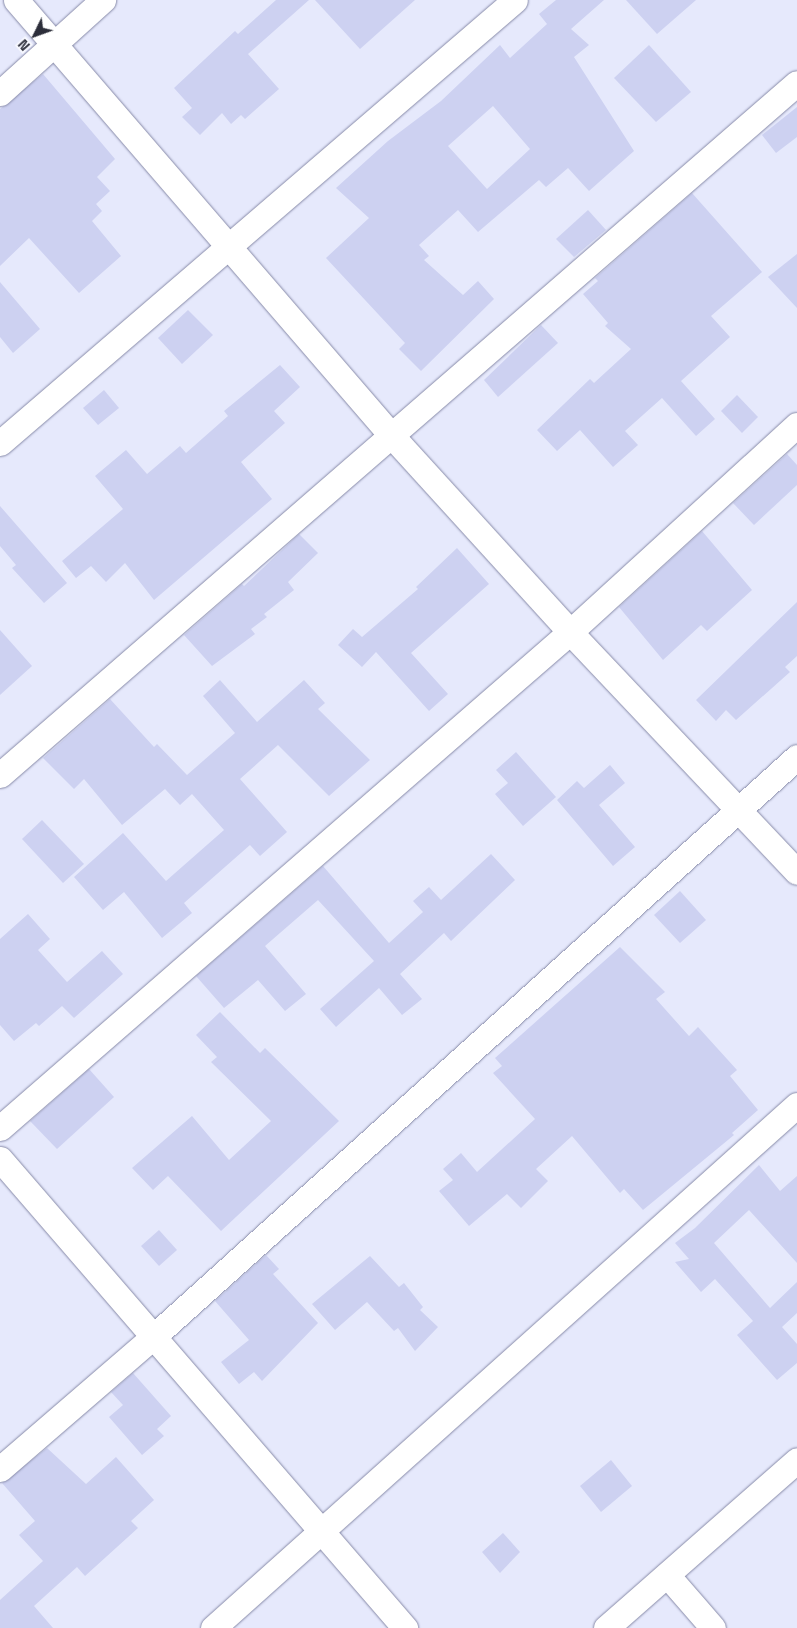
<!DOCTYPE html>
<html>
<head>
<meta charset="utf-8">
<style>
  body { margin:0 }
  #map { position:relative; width:797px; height:1628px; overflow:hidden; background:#e6e9fc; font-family:"Space Grotesk",sans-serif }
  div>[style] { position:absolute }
  .building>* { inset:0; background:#cdd1f1 }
  .roads { filter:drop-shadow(0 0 1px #878aa8) drop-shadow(0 0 1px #878aa8) }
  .street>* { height:25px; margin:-12.5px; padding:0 12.5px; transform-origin:12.5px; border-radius:12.5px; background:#fff }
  span { translate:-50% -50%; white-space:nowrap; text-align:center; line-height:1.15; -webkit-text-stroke:4px #f6f7fe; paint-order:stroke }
  .north { position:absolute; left:10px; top:10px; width:50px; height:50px; -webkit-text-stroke:4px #f6f7fe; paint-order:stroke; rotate:228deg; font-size:14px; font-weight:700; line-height:20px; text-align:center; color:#2c2e3a }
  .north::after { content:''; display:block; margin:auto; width:18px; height:22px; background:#2c2e3a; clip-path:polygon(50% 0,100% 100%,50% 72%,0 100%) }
</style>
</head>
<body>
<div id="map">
  <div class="building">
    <div style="clip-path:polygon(276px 0,309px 0,248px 54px,279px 89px,245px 119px,241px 115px,231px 124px,222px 113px,200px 135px,182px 117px,192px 108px,174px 88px,235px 31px,238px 34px)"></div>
    <div style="clip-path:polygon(315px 0,415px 0,360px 49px)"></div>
    <div style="clip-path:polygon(evenodd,556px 0,604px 0,571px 29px,589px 45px,574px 57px,634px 151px,589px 191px,568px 168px,546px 187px,539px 180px,478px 232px,458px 210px,419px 245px,429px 256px,424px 260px,463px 295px,478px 281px,494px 299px,421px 371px,399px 349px,405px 343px,326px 258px,369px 218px,336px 188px,388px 141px,441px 101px,500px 45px,510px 58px,547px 24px,539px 14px,556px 0,493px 106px,530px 149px,487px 189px,448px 146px,493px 106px)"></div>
    <div style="clip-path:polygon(626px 0,696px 0,657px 34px)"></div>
    <div style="clip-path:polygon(649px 45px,691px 92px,656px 122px,614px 78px)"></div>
    <div style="clip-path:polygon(43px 74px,115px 159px,97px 177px,110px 191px,96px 204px,102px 211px,92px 221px,121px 256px,79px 293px,29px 238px,0 266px,0 109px)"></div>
    <div style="clip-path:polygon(797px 107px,797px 137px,776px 153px,762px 135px)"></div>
    <div style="clip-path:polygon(692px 193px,762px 272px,711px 316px,730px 337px,681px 381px,715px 419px,696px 436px,662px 398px,625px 431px,638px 445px,613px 467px,580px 430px,557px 451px,537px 430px,590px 379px,594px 383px,631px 349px,605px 326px,608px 323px,583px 294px,598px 281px,595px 278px)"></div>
    <div style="clip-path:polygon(588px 210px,606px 230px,574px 257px,556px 239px)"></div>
    <div style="clip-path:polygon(797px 254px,797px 308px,768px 277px)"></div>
    <div style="clip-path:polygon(0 282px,40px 329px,13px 353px,0 337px)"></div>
    <div style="clip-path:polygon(188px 310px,213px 335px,182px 364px,158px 338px)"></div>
    <div style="clip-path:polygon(541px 325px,558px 343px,498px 397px,484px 380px)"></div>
    <div style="clip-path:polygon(280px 365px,300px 387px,274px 411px,285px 423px,241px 462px,272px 499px,154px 600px,125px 563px,106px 582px,91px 566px,76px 578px,62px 561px,123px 509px,95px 476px,126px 450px,147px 474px,180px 446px,186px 453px,228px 416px,224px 411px)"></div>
    <div style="clip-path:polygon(104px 390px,119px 408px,98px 425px,83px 408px)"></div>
    <div style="clip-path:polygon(737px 395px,758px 417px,742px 433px,721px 411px)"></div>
    <div style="clip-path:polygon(787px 454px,797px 465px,797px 485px,754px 525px,733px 503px)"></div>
    <div style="clip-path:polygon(0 506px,67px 583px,44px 603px,12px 568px,16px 565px,0 546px)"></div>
    <div style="clip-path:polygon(702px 531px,752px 590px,707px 631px,701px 625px,663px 660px,619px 607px)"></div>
    <div style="clip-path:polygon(299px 534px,318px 553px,288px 582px,294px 590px,264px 614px,267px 617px,251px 629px,255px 634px,212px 666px,184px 635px,242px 584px,244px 586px)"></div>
    <div style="clip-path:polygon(457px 548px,489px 584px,411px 653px,448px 694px,429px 711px,376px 652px,362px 667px,338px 645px,353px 629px,362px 637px,418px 589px,416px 587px)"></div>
    <div style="clip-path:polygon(797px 602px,797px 656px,785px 667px,790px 672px,736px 720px,726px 710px,716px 721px,696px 700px)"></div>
    <div style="clip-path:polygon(0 630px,32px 666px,0 695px)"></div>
    <div style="clip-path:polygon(220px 680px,257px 722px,304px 680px,325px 703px,318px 709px,370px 760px,329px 796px,278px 745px,240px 779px,287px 832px,260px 856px,250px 845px,184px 903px,192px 913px,162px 938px,124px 892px,103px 910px,74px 877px,123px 833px,166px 881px,224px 830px,192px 794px,180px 805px,165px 789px,122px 825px,84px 779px,74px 789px,43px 758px,110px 699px,154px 747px,157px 744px,187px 775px,235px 733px,203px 696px)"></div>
    <div style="clip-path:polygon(516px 752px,556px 797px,523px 826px,495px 794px,508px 783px,496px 770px)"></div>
    <div style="clip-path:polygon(610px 765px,625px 783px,599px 805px,635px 847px,613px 866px,557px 800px,577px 781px,584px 788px)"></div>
    <div style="clip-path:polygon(42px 820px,84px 864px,63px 883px,22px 839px)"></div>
    <div style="clip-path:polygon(491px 854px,515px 880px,451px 941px,444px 933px,400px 974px,422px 999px,402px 1015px,379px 988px,336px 1027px,320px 1009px,374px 961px,318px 900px,265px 946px,306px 994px,285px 1011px,258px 980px,224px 1008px,196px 976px,323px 866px,389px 943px,423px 912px,413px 901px,429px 887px,441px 900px)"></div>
    <div style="clip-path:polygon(680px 891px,706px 920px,680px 943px,654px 915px)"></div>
    <div style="clip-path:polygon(28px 914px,50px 939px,38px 950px,67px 982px,102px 951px,123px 974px,74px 1018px,62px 1006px,39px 1026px,36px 1023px,14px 1041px,0 1025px,0 939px)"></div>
    <div style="clip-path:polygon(620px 947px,665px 992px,656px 999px,689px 1036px,698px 1027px,737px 1070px,730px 1076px,758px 1110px,732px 1133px,734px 1135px,643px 1210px,624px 1189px,620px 1193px,572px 1136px,536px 1169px,548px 1181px,521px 1208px,507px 1194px,469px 1226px,439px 1191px,453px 1180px,443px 1169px,461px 1153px,477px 1172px,535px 1119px,493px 1073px,502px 1066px,495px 1058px)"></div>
    <div style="clip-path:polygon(220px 1012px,260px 1053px,265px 1048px,339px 1121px,221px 1231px,168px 1176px,153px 1190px,132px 1168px,192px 1116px,229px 1160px,271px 1121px,211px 1062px,217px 1057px,196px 1035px)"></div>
    <div style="clip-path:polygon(89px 1069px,114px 1097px,57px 1149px,30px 1121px)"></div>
    <div style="clip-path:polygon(759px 1165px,780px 1191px,797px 1176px,797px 1263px,749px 1210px,714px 1243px,770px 1308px,797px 1282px,797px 1313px,782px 1327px,797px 1344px,797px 1363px,777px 1380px,737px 1335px,753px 1321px,715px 1279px,701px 1292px,675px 1262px,689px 1259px,675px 1243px,695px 1228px)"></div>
    <div style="clip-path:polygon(159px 1230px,177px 1250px,159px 1266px,141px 1246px)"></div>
    <div style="clip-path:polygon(266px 1255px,279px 1269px,273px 1274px,318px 1323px,262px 1381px,254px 1372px,239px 1384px,221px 1362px,249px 1340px,215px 1301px)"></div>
    <div style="clip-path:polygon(370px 1256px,399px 1287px,404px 1283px,423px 1307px,420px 1310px,438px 1327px,415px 1351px,398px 1328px,394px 1331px,367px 1302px,335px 1330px,312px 1304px)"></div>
    <div style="clip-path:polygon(133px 1373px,171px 1416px,157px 1429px,164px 1436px,142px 1455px,109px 1417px,123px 1405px,111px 1392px)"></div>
    <div style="clip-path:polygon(47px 1448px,86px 1484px,116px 1457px,154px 1500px,131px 1521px,138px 1528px,85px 1576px,77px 1567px,34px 1606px,53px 1628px,0 1628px,0 1600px,43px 1561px,19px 1535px,35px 1521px,2px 1483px)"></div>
    <div style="clip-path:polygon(611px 1460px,632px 1486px,601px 1512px,580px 1486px)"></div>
    <div style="clip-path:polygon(503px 1533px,520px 1552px,500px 1573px,482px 1552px)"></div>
  </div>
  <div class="roads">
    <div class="street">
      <div style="left:16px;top:0;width:574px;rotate:49.24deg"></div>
      <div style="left:391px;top:435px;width:266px;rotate:47.7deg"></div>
      <div style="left:570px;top:632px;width:330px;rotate:46.6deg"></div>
      <div style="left:0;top:93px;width:139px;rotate:-42.1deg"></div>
      <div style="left:0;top:443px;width:679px;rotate:-40.7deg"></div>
      <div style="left:0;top:775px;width:1055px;rotate:-40.97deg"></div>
      <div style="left:0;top:1128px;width:756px;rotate:-41.03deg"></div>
      <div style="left:570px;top:632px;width:307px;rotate:-42.4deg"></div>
      <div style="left:0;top:1159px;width:620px;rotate:49.19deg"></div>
      <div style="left:0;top:1469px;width:201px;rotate:-40.8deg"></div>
      <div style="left:152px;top:1338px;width:868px;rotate:-42.01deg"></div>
      <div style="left:667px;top:1575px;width:70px;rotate:49deg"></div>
      <div style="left:213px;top:1628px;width:784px;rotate:-41.85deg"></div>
      <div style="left:606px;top:1628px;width:254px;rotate:-41.3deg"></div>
    </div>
  </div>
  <div class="north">N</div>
</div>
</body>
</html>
